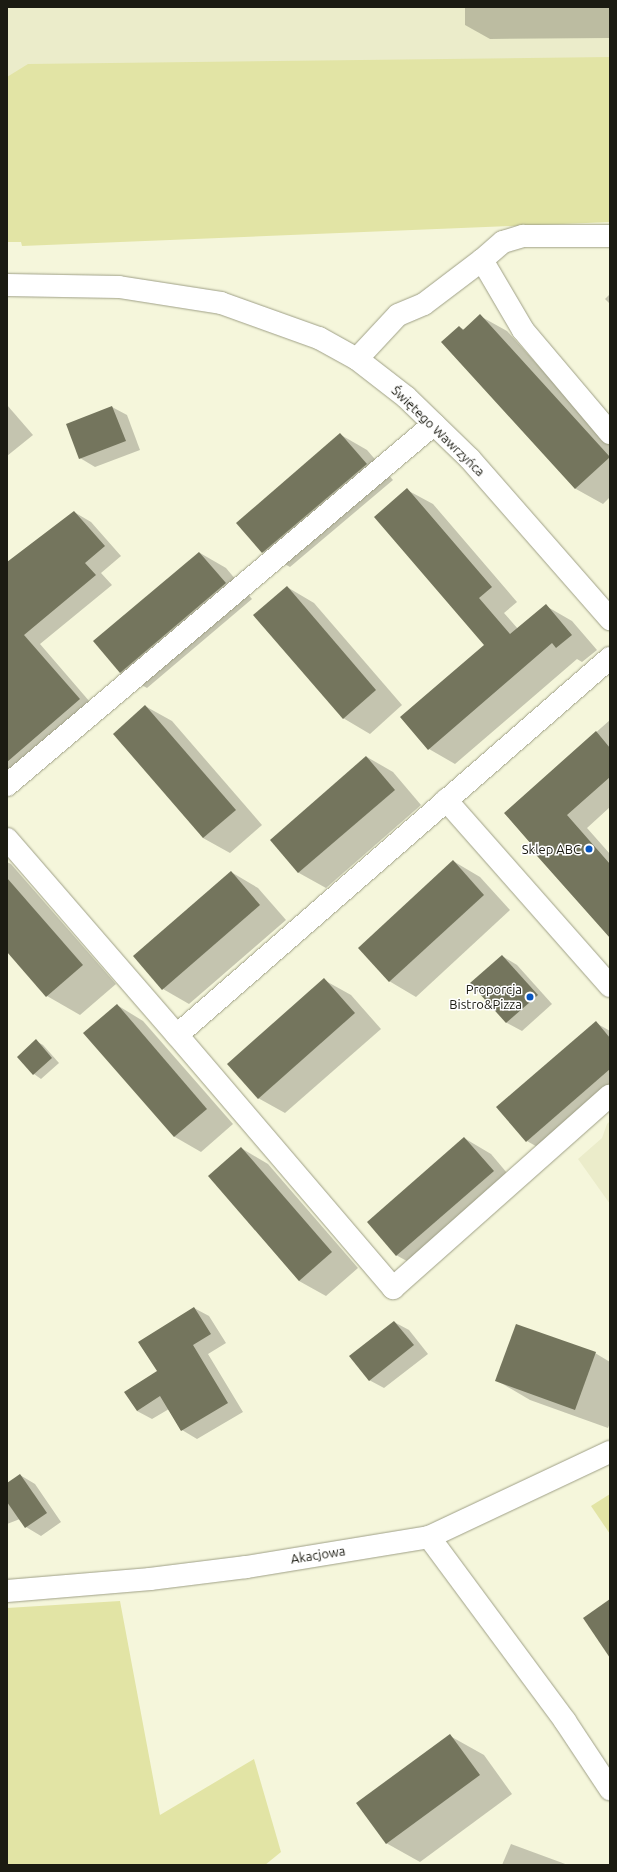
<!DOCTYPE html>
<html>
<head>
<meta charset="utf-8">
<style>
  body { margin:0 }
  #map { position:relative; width:617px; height:1872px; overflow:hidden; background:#f5f6db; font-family:Ubuntu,sans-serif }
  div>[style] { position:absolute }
  .built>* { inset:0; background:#ebecca }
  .green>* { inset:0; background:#e2e4a5 }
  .shadow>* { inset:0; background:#0003 }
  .building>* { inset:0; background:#74755d }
  .roads { filter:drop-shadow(0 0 1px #9fa087) drop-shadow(0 0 1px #9fa087) }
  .minor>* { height:22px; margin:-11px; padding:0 11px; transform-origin:11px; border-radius:11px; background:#fff }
  .dots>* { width:11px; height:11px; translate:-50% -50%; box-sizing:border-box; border:2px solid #fff; border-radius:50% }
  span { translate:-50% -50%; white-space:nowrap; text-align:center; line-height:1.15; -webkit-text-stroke:3px #fff; paint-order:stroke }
  .street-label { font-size:13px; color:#1b1b12 }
  .poi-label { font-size:13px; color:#1b1b12 }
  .right { translate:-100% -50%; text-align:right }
  .frame { position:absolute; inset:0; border:8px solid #1b1b12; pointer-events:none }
</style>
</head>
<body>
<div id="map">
  <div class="built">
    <div style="clip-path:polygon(7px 7px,610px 7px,610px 78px,7px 82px)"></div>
    <div style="clip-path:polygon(610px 1121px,610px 1204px,578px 1159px,602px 1138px,607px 1124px)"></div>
  </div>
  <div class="green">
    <div style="clip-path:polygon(610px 57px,610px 222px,22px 246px,21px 242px,7px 242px,7px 77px,28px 64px)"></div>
    <div style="clip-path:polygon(610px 1494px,610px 1534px,591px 1506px)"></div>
    <div style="clip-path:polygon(120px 1601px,160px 1815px,254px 1759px,281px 1852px,265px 1865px,7px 1865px,7px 1608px)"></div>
  </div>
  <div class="shadow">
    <div style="clip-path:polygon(465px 7px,610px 7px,610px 38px,490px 39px,465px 25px)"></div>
    <div style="clip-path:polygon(610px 294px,610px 304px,605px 299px)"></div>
    <div style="clip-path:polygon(480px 316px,507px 331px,610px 445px,610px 497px,603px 504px,576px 489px,443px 342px,459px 327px,465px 330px)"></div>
    <div style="clip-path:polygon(7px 405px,33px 435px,7px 456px)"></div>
    <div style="clip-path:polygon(112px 407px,127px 415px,140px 450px,95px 467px,80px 458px)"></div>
    <div style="clip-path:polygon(341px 435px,367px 450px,393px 480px,290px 567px,263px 552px)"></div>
    <div style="clip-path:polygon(407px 490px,433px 504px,517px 602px,504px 613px,518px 629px,546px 606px,572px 621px,597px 650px,582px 662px,577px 659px,455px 764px,429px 749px,402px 717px,485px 645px)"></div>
    <div style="clip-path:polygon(74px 512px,91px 522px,121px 556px,101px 573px,112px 585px,40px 644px,96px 709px,7px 776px,7px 564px)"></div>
    <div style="clip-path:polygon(200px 553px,226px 568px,252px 599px,147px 688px,120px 673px)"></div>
    <div style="clip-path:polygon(287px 587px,314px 603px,402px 705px,370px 734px,343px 718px)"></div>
    <div style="clip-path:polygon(145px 706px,172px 721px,262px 825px,230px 853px,203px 838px)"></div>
    <div style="clip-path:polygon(610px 720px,610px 807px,587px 828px,610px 854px,610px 937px,505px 813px)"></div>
    <div style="clip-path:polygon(367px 757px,393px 772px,421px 805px,326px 888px,299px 873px,271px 840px)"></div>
    <div style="clip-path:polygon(453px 861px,480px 877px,510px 910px,416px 997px,389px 981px)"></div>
    <div style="clip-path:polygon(7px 862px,11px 864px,116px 984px,80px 1015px,47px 996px,7px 950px)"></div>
    <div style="clip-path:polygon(231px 872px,258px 888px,286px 920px,189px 1004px,163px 989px)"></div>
    <div style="clip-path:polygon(502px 956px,517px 965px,552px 1004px,522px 1031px,507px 1023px,472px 983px)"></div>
    <div style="clip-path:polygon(324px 980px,351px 995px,381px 1029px,285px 1113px,258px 1098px)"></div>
    <div style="clip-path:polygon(117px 1005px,143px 1021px,233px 1124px,201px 1152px,175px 1137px,85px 1033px)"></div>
    <div style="clip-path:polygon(596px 1023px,610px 1031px,610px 1107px,553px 1156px,527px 1141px)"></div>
    <div style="clip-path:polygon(36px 1041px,43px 1045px,59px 1063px,41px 1079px,34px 1074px)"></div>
    <div style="clip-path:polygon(464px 1138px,491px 1154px,519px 1187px,423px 1270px,396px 1255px)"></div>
    <div style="clip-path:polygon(241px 1148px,268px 1164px,358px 1268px,326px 1296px,299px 1281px,209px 1176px)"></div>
    <div style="clip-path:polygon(194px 1308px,209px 1316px,226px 1343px,208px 1354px,243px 1412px,197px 1439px,182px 1430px,169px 1409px,152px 1419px,137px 1411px)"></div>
    <div style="clip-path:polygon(394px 1322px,409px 1330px,428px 1354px,384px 1388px,369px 1380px)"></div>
    <div style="clip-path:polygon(595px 1353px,610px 1362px,610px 1423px,608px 1428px,530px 1400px,496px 1380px)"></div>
    <div style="clip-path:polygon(20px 1475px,35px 1484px,61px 1522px,41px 1536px,26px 1527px,20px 1519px,7px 1524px,7px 1484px)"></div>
    <div style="clip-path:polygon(450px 1736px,484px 1755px,512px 1794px,420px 1862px,386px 1843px)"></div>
    <div style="clip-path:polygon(511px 1844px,568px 1865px,502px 1865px)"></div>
  </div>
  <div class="building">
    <div style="clip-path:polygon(480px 314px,610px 457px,575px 489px,441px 342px,459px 326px,463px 330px)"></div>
    <div style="clip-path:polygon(112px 406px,126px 441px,79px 459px,66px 424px)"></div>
    <div style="clip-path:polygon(340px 433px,367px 464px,262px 553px,236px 523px)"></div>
    <div style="clip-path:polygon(407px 488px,492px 587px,479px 598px,510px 634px,546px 604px,572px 635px,556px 648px,552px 643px,428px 750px,400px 717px,484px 645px,374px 517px)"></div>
    <div style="clip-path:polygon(74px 511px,105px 546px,85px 563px,96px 575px,24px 635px,80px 699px,7px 762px,7px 562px)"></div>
    <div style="clip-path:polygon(199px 552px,226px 583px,120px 673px,93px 641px)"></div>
    <div style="clip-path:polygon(287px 586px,376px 690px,343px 719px,253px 615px)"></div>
    <div style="clip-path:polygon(145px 705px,236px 810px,203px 838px,113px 734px)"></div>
    <div style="clip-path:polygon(596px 731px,610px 748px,610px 777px,567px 815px,610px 864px,610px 938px,530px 848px,532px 845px,504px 813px)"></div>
    <div style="clip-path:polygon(366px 756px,395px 790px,298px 873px,270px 840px)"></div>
    <div style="clip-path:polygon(453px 860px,484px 895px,389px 982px,358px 948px)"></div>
    <div style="clip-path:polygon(231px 871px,260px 905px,162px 990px,133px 956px)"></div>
    <div style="clip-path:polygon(7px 878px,83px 965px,46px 997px,7px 952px)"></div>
    <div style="clip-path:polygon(502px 955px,538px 995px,506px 1023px,470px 983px)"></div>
    <div style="clip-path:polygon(324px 978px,355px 1013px,258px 1099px,227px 1064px)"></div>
    <div style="clip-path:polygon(117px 1004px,207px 1109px,174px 1137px,83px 1033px)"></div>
    <div style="clip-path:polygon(596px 1021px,610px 1038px,610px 1069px,526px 1142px,496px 1107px)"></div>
    <div style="clip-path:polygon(36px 1039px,52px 1058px,33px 1075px,17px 1057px)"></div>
    <div style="clip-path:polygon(464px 1137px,494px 1171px,396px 1256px,367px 1222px)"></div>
    <div style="clip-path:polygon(241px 1147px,332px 1252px,299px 1281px,208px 1176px)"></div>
    <div style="clip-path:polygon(194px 1307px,211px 1334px,193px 1345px,228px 1403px,181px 1431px,160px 1396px,137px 1411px,124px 1392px,157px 1371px,138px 1342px)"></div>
    <div style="clip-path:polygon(394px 1321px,414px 1345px,369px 1381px,349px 1356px)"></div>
    <div style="clip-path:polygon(516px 1324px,596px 1352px,575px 1410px,495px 1381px)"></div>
    <div style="clip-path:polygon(20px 1474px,47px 1513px,25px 1528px,7px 1502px,7px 1483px)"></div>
    <div style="clip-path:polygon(610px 1599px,610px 1658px,583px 1618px)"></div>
    <div style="clip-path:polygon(450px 1734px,480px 1775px,386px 1844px,356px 1803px)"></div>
  </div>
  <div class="roads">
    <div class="minor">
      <div style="left:482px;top:260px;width:28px;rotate:-41deg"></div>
      <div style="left:503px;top:242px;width:21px;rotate:-17deg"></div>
      <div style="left:523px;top:236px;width:87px"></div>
      <div style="left:7px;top:285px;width:112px;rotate:1deg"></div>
      <div style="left:119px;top:287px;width:103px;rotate:8.9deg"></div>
      <div style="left:221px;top:303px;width:104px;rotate:19.7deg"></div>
      <div style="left:319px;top:338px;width:43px;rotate:28.9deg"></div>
      <div style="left:357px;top:359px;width:62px;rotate:37.8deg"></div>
      <div style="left:406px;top:397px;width:89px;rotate:44.1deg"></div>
      <div style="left:470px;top:459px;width:213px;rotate:48.8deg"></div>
      <div style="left:357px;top:359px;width:60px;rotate:-47deg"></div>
      <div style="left:398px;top:315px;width:28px;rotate:-23deg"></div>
      <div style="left:424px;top:304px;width:73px;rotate:-37.2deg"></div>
      <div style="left:482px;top:260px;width:81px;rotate:59.6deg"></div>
      <div style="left:523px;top:330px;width:135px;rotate:49.8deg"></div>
      <div style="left:610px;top:658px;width:574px;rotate:138.95deg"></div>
      <div style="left:177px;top:1035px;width:333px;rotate:49.5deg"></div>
      <div style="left:393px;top:1288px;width:290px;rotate:-41.6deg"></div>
      <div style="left:7px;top:785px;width:559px;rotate:-40.21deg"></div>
      <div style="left:446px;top:800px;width:248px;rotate:48.6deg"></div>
      <div style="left:7px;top:839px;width:259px;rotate:49.1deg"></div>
      <div style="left:429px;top:1537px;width:229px;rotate:53.5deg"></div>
      <div style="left:565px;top:1721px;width:82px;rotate:56.5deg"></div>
      <div style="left:7px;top:1591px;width:144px;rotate:-4.8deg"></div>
      <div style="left:150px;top:1579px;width:97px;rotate:-7.1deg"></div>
      <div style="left:246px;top:1567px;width:185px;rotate:-9.3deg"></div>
      <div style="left:429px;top:1537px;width:200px;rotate:-25.2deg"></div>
    </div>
  </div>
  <div class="dots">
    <div style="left:589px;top:849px;background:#0956c0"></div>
    <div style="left:530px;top:997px;background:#0956c0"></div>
  </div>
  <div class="street-label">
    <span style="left:438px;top:431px;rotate:44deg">Świętego Wawrzyńca</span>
    <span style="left:318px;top:1555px;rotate:-9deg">Akacjowa</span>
  </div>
  <div class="poi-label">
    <span class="right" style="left:581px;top:849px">Sklep ABC</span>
    <span class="right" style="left:522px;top:997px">Proporcja<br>Bistro&amp;Pizza</span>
  </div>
  <div class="frame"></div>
</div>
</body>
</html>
